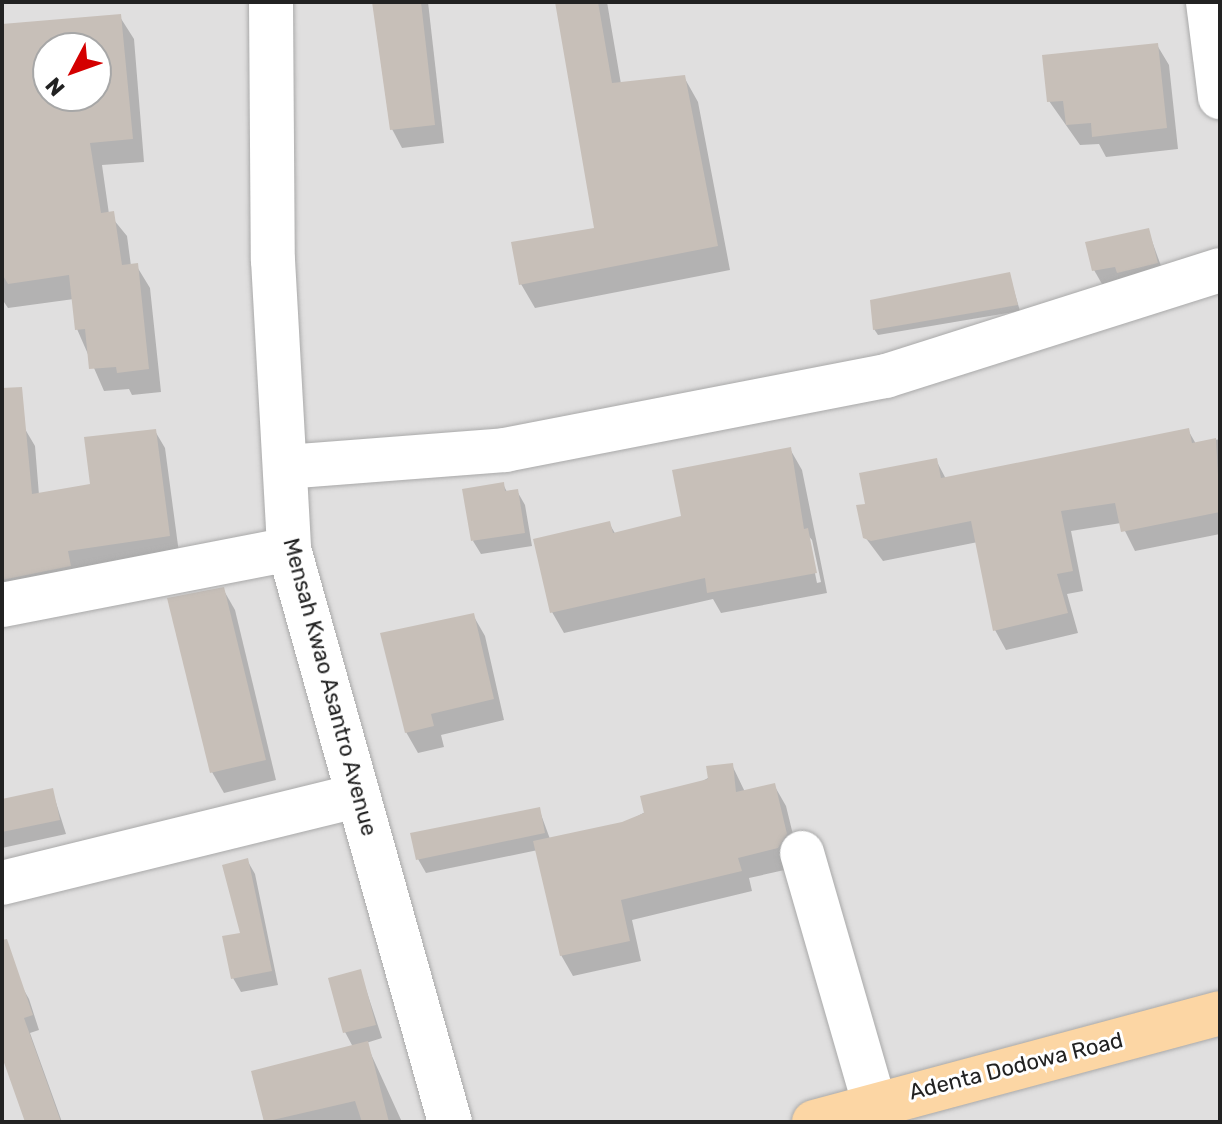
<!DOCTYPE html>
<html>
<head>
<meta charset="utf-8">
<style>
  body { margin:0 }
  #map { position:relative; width:1222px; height:1124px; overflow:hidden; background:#f2efe9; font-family:Rubik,sans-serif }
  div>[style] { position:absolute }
  .residential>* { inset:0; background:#e0dfdf }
  .shadow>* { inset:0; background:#0003 }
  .building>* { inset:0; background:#c7bfb8 }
  .roads { filter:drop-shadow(0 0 2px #a9a9a9) drop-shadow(0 0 2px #a9a9a9) }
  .minor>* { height:44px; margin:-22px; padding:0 22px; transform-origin:22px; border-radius:22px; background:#fff }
  .major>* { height:44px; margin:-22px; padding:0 22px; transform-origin:22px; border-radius:22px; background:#fcd6a4 }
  span { translate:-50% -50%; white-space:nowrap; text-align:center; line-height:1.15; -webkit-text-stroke:6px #fff; paint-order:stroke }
  .street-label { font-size:22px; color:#222 }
  .frame { position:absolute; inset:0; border:4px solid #222; pointer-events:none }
  .north { position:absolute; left:32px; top:32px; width:80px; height:80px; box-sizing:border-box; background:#fff; border:2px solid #a7a7a7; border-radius:50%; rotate:229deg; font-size:22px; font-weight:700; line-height:32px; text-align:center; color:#222 }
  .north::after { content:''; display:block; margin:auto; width:28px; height:36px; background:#d40000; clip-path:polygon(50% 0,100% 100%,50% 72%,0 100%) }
</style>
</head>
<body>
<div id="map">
  <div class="residential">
    <div style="clip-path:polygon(evenodd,2px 2px,1220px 2px,1220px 1122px,2px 1122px,2px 2px,48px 48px,96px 48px,96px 96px,48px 96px,48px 48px)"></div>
  </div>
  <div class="shadow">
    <div style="clip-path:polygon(374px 2px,428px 2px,444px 143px,402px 148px,392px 129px)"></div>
    <div style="clip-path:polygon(557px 2px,607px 2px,621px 84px,684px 77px,698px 102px,730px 270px,535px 308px,521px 284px,597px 230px)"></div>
    <div style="clip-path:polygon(evenodd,120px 17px,134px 39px,144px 162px,102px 165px,109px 214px,127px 236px,131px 266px,136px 265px,150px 288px,161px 392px,132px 395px,129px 389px,104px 391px,77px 329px,74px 299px,8px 308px,2px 299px,2px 26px,120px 17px,48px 48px,96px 48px,96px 96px,48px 96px,48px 48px)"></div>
    <div style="clip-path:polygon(1157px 45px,1169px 65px,1178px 149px,1106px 157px,1099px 144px,1080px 145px,1049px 101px)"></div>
    <div style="clip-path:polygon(1148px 230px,1165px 277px,1102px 284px,1094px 270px)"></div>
    <div style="clip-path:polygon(1009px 274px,1020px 311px,878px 335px,874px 329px)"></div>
    <div style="clip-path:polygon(25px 429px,35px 446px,39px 495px,92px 486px,155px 431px,165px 448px,179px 553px,12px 596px,2px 577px,2px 431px)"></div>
    <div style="clip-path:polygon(1188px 430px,1196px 444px,1220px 439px,1220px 534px,1135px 551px,1121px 523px,1071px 531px,1083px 591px,1067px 594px,1078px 633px,1006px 650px,995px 630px,978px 542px,883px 561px,865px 537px,867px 506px,936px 460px,946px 479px)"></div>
    <div style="clip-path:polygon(evenodd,790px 449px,802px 470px,827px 593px,721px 613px,713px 599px,564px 633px,552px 612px,609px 523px,616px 535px,684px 518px,790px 449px,807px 534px,812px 540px,821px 582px,817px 583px,807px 534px)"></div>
    <div style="clip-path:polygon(503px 484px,507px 492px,517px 491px,525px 505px,532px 546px,481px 554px,473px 541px)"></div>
    <div style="clip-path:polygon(223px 589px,235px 610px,276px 780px,224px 793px,212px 772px)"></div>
    <div style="clip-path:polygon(473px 615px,485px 636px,504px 720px,441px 735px,444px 747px,418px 753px,406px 732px)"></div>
    <div style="clip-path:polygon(732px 765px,745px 792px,774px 785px,786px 806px,798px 855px,789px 869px,749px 878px,752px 891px,632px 920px,641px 961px,573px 976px,561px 955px,538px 850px,426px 873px,418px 859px,539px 809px,550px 839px,623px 824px)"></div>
    <div style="clip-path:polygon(52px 790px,66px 834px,2px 848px,2px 800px)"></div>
    <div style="clip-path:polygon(247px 860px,255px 874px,278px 985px,241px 992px,233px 978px,243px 935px)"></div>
    <div style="clip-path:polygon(360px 971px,382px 1038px,366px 1043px,402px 1122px,266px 1122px,253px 1073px,353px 1047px,345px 1032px)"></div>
    <div style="clip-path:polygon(2px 984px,21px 985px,29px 999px,39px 1030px,30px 1033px,62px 1122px,28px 1122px,2px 1051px)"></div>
  </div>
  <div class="building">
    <div style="clip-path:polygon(372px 2px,421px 2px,435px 125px,390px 130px)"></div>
    <div style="clip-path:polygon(555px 2px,598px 2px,612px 83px,685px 75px,718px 246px,519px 285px,511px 242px,594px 228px)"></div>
    <div style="clip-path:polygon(evenodd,121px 14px,133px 139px,90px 143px,101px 213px,114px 211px,122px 265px,138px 263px,149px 369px,117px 373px,116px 367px,89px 369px,85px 329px,75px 330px,69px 275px,8px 284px,2px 274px,2px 24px,121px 14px,48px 48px,96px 48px,96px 96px,48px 96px,48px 48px)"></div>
    <div style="clip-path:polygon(1158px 43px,1167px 128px,1092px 137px,1091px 123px,1066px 125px,1063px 101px,1047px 102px,1042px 55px)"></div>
    <div style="clip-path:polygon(1149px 228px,1158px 263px,1117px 273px,1115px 267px,1092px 271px,1085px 242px)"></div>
    <div style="clip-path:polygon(1010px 272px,1018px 305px,873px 330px,870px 300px)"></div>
    <div style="clip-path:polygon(22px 387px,32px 494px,90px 484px,84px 437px,156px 429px,170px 536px,68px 551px,71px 566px,2px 580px,2px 388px)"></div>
    <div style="clip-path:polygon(1189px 428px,1192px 443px,1216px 438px,1220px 512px,1121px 532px,1115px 503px,1061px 511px,1073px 571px,1057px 574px,1068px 613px,993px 631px,971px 521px,871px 541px,863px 538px,856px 505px,865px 504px,859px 473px,937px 458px,941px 478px)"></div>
    <div style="clip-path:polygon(791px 447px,804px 529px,808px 528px,817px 573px,707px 593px,705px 578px,550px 613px,533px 539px,610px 521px,613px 533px,681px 516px,672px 470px)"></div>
    <div style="clip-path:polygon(504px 482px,505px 491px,518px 489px,525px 533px,471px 541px,462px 489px)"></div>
    <div style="clip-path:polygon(224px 587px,266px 760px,210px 773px,167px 598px)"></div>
    <div style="clip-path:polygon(474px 613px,494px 699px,431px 714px,434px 726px,405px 733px,380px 633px)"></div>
    <div style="clip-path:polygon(733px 763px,736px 792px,775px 783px,787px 834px,778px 848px,738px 858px,742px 871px,621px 900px,630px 941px,560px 956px,533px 841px,622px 822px,644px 813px,640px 796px,708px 779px,706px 766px)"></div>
    <div style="clip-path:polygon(53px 788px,60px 820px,2px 832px,2px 799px)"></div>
    <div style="clip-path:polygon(540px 807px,545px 833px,416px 860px,410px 833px)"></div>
    <div style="clip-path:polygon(248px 858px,272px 971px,231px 979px,222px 936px,240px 933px,222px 865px)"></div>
    <div style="clip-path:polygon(7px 939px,33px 1015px,24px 1018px,61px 1122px,25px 1122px,2px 1057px,2px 940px)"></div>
    <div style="clip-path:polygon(361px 969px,376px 1025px,343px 1033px,328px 978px)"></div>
    <div style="clip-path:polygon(368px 1041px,389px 1122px,362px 1122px,355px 1101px,264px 1122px,251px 1071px)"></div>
  </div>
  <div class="roads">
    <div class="minor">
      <div style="left:271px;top:2px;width:258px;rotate:89.6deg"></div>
      <div style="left:273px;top:260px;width:289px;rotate:86.8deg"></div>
      <div style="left:289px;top:549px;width:595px;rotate:74.31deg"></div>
      <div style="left:1208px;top:2px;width:96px;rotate:82.8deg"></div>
      <div style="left:286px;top:467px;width:220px;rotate:-4.4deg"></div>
      <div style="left:505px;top:450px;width:388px;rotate:-11deg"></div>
      <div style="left:886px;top:376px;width:350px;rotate:-17.6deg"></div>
      <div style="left:2px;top:605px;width:292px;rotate:-11deg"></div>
      <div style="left:802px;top:853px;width:260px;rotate:73.9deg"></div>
      <div style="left:2px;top:883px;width:364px;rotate:-13.8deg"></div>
    </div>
    <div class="major">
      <div style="left:814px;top:1122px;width:420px;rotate:-15deg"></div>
    </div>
  </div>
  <div class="street-label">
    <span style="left:330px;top:687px;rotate:75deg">Mensah Kwao Asantro Avenue</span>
    <span style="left:1016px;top:1066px;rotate:-14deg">Adenta Dodowa Road</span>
  </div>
  <div class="frame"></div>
  <div class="north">N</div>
</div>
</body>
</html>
